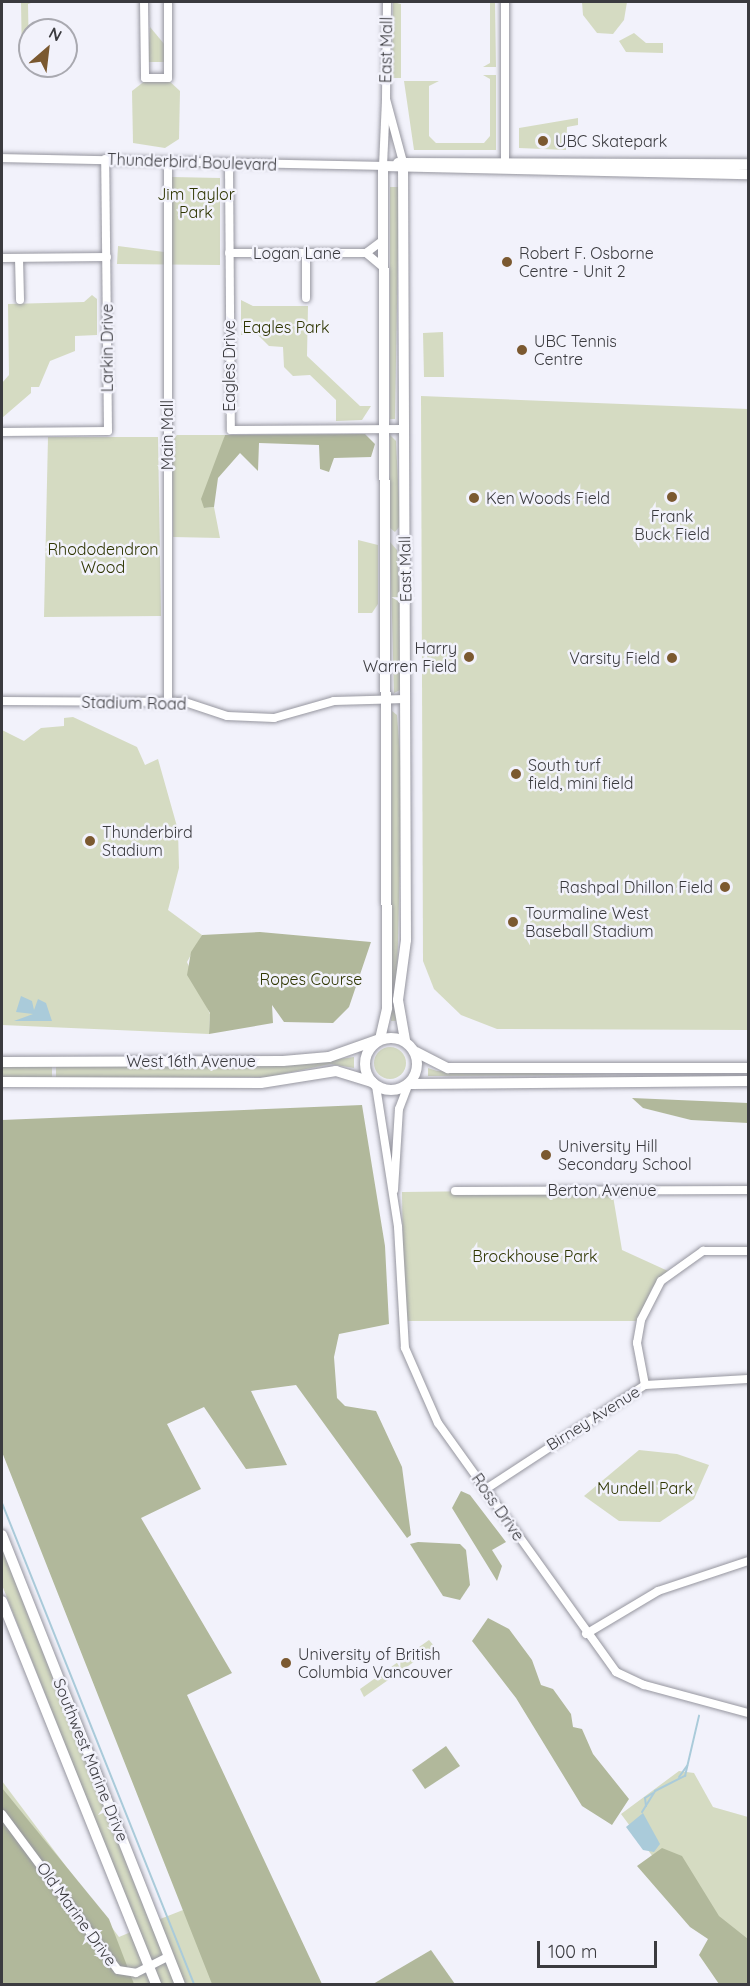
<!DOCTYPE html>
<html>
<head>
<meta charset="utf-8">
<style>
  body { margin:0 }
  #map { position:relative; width:750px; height:1986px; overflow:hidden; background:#f2f2fb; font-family:Quicksand,sans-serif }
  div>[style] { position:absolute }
  .green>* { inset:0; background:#d5dbc2 }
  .round { border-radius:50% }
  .forest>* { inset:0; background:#b1b89b }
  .water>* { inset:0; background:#aacbda }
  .stream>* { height:2px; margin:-1px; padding:0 1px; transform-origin:1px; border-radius:1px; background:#aacbda }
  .roads { filter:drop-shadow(0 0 2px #96969f) drop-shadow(0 0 2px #96969f) }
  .street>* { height:8px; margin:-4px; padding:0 4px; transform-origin:4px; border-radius:4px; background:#fff }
  .secondary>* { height:10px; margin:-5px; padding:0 5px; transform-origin:5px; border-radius:5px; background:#fff }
  .secondary>.ring { margin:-5px; padding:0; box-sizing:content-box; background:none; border:10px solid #fff; border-radius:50% }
  .dots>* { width:16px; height:16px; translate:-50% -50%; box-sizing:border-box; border:3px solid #f2f2fb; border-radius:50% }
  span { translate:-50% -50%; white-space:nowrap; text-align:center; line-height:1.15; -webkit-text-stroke:5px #f2f2fb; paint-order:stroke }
  .street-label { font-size:16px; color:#3b3b3f }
  .poi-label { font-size:16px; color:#3b3b3f }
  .left { translate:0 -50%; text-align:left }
  .right { translate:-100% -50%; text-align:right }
  .park-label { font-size:16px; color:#2f3602 }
  .frame { position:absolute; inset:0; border:3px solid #3b3b3f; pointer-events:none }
  .north { position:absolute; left:18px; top:18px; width:60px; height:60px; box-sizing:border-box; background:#f2f2fb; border:2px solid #a9a9b0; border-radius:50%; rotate:28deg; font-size:16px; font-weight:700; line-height:24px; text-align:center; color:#3b3b3f }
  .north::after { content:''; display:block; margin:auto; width:21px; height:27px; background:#7b5930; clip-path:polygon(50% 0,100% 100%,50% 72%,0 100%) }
  .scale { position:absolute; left:537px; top:1941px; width:120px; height:27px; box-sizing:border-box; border:3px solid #3b3b3f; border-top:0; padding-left:8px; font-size:18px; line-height:21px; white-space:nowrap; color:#3b3b3f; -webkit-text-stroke:4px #f2f2fb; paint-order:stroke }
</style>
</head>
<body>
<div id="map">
  <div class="green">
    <div style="clip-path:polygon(21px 2px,34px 2px,28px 4px,29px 58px,22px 62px)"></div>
    <div style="clip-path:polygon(393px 2px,401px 4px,401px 78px,392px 78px)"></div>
    <div style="clip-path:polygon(490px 2px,495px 2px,496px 67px,483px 67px,490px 63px)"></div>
    <div style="clip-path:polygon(582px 2px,627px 2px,624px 20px,613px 34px,597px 33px,583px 15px)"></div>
    <div style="clip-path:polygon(150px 27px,165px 45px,165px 62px,148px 62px)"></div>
    <div style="clip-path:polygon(634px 33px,646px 43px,663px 43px,663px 53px,626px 52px,619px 41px)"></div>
    <div style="clip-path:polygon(483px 75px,496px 75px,496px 150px,414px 150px,404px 81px,439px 81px,429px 86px,429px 136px,436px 143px,484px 143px,490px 136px,490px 79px)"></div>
    <div style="clip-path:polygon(167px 79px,180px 91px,179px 139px,165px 148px,133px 143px,132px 91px,146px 80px)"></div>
    <div style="clip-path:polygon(578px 118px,578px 125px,567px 127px,566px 150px,519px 148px,519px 128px)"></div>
    <div style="clip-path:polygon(172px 177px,220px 178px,220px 265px,117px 264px,118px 246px,172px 253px)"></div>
    <div style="clip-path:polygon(390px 187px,399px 187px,395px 419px,390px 419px)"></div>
    <div style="clip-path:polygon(92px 295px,97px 299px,97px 335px,75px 336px,75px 351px,50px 361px,39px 387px,31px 387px,31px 393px,2px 418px,2px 383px,9px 375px,8px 304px,84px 302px)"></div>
    <div style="clip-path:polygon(241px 300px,253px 306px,308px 306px,307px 356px,360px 406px,371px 406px,362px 420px,336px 421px,336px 400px,310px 375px,293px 376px,284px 367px,283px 347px,269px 346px,258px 335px,241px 335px)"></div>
    <div style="clip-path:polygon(443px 332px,444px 377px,424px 377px,423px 333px)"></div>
    <div style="clip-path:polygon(421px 396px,748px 409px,748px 1030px,497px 1029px,461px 1015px,434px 989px,423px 961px)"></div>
    <div style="clip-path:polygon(177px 435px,225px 435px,204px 508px,214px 507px,220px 538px,173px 537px,172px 440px)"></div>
    <div style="clip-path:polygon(390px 435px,396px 441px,399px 502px,400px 526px,395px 532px,390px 528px)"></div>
    <div style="clip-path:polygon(48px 437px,158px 437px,161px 616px,44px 617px)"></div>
    <div style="clip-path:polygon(358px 540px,378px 545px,378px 604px,372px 613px,358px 613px)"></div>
    <div style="clip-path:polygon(390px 542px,397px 550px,401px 622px,400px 690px,394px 693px)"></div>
    <div style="clip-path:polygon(392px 711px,397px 715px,402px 780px,396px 1021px,391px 1021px)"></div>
    <div style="clip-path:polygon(73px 717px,137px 747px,145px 765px,158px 759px,178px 830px,179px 868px,168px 910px,202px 935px,187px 962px,210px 1014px,209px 1034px,2px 1025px,2px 730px,24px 741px,41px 728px,64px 726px,64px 718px)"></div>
    <div class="round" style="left:374px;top:1047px;width:32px;height:32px"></div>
    <div style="clip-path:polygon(354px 1057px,354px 1068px,330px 1064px,268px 1077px,56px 1078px,56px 1065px,300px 1064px)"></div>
    <div style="clip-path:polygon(2px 1065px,52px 1065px,52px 1077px,2px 1078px)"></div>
    <div style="clip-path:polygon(428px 1068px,437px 1071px,614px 1075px,428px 1076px)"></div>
    <div style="clip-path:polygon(587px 1190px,613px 1196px,622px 1250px,668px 1271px,652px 1288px,637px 1321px,404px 1321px,402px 1192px)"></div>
    <div style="clip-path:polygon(639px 1450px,677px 1454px,709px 1465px,694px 1499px,660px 1522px,619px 1521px,584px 1496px)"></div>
    <div style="clip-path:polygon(2px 1549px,150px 1923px,183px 1910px,217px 1984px,2px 1984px,2px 1781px,119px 1937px,138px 1929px,2px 1585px)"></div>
    <div style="clip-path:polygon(429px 1640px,435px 1647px,364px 1697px,360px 1689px)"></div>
    <div style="clip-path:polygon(679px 1771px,694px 1773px,713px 1807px,748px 1817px,748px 1984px,621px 1814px)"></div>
  </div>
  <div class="forest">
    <div style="clip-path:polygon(365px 434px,375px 444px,371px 457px,334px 458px,329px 472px,320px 469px,319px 445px,259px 443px,258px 471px,240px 453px,218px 478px,214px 507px,204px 508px,201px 499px,225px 435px)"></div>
    <div style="clip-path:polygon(260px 932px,371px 942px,349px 1007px,333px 1023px,284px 1022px,272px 1005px,273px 1023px,209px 1034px,210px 1013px,187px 975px,191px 952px,202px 935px)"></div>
    <div style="clip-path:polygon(632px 1098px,748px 1103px,748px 1123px,691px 1120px,643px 1108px)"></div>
    <div style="clip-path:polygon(362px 1105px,385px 1246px,389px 1324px,339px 1334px,334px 1357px,337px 1398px,345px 1406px,376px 1411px,402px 1467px,411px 1535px,407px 1538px,296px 1385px,251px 1391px,287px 1465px,246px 1469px,204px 1407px,167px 1424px,201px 1489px,141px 1518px,232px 1673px,187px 1695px,322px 1984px,212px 1984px,2px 1452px,2px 1120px)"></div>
    <div style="clip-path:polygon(461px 1491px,470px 1495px,506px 1542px,492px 1550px,502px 1566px,497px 1581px,452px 1508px)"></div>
    <div style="clip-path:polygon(418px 1542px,460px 1544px,466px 1550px,470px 1585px,460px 1600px,443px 1596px,410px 1544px)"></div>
    <div style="clip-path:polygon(488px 1618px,509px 1629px,532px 1660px,541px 1685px,553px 1689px,571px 1714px,573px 1727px,582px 1729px,593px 1754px,629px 1799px,612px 1825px,582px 1806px,516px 1698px,472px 1641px)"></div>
    <div style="clip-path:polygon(446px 1746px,460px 1766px,425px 1789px,412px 1770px)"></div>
    <div style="clip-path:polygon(2px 1788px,109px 1919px,134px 1984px,2px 1984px)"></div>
    <div style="clip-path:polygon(662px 1848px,682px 1856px,719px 1916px,748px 1939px,748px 1984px,719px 1984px,699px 1955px,708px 1939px,690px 1927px,637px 1866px)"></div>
    <div style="clip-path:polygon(431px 1950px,455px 1984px,373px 1984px)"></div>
  </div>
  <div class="water">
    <div style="clip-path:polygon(21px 996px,32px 1001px,34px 1010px,38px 999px,46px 1003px,52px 1021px,14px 1021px,33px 1014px,16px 1012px)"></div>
    <div style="clip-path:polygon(643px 1813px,660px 1844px,654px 1852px,643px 1850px,626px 1827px)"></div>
  </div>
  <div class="stream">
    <div style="left:2px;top:1503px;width:518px;rotate:68.24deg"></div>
    <div style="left:679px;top:1777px;width:14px;rotate:-54deg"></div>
    <div style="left:646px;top:1806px;width:8px;rotate:-97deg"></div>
    <div style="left:645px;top:1798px;width:9px;rotate:-32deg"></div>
    <div style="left:642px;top:1812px;width:25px;rotate:-58deg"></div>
    <div style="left:655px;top:1791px;width:34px;rotate:-27deg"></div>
    <div style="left:685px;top:1776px;width:62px;rotate:-76.9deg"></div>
  </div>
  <div class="roads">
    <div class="street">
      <div style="left:144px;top:2px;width:76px;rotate:89.2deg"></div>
      <div style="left:145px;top:78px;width:23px"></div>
      <div style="left:168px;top:78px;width:76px;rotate:-90deg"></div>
      <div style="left:387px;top:2px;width:97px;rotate:90.6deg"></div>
      <div style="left:386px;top:99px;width:65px;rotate:74.9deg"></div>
      <div style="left:505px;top:2px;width:157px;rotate:90deg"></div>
      <div style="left:2px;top:158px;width:381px;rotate:1.2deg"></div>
      <div style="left:383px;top:166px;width:67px;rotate:-87.4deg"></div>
      <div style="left:229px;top:165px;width:265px;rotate:89.6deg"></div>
      <div style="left:231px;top:430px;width:173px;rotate:-0.3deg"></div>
      <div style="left:168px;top:169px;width:533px;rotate:90deg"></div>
      <div style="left:229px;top:253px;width:137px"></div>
      <div style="left:366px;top:253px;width:21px;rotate:-37deg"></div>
      <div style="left:366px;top:253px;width:23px;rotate:40deg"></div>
      <div style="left:306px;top:254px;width:44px;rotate:90deg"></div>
      <div style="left:2px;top:258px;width:105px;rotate:-0.5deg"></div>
      <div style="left:19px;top:258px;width:42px;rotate:88.6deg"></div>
      <div style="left:2px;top:432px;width:106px;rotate:-0.5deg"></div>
      <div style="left:108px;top:431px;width:272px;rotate:-90.6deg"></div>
      <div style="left:2px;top:701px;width:183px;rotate:0.3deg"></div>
      <div style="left:185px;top:702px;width:44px;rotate:18.4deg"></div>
      <div style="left:227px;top:716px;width:47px;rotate:2.4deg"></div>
      <div style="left:274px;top:718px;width:62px;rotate:-15.8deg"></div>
      <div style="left:334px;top:701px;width:71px;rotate:-1.6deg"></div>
      <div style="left:376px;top:1086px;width:143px;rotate:81.1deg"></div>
      <div style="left:398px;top:1227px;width:121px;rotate:86.7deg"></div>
      <div style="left:405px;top:1348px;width:82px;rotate:66.3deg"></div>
      <div style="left:438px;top:1423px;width:306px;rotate:54.4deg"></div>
      <div style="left:616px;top:1672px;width:31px;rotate:25deg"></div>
      <div style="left:644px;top:1685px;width:108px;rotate:15.1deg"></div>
      <div style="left:394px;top:1190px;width:81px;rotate:-86.5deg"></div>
      <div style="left:399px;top:1109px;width:25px;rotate:-69deg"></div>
      <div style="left:455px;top:1191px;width:293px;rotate:-0.2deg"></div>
      <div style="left:645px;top:1385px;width:43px;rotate:-100.8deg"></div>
      <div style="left:637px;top:1343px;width:23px;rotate:-80deg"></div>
      <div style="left:641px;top:1320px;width:44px;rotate:-62.9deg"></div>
      <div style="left:661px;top:1281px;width:52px;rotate:-35.5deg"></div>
      <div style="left:703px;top:1251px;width:45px"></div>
      <div style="left:486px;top:1489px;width:190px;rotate:-33.2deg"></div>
      <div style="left:645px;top:1385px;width:103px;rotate:-3.3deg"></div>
      <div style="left:586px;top:1634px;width:84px;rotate:-30.8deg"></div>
      <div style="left:658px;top:1591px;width:95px;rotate:-18.4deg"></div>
      <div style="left:2px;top:1814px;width:194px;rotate:53.4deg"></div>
      <div style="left:118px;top:1970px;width:18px;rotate:9deg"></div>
      <div style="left:136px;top:1973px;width:37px;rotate:-27deg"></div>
    </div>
    <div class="secondary">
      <div style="left:403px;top:162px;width:778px;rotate:89.78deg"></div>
      <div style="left:406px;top:940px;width:61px;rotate:97.6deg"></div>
      <div style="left:398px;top:1000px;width:41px;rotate:80.1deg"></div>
      <div style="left:398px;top:163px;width:350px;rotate:0.2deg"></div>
      <div style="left:383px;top:166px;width:365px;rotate:1.3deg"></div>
      <div class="ring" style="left:365px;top:1038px;width:42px;height:42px"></div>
      <div style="left:380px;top:1039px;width:32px;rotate:-77deg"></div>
      <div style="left:387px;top:1008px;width:842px;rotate:-90.27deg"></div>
      <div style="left:416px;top:1052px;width:36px;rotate:27deg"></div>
      <div style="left:448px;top:1068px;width:300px"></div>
      <div style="left:2px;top:1062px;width:281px;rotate:-0.2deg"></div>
      <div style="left:283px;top:1061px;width:46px;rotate:-5deg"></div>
      <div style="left:329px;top:1057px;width:51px;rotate:-19.5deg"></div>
      <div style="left:2px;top:1082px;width:259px;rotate:0.2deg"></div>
      <div style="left:261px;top:1083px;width:76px;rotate:-9.1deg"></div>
      <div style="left:336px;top:1071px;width:38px;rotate:17deg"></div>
      <div style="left:411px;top:1084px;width:337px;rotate:-0.5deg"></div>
      <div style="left:2px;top:1535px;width:483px;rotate:68.4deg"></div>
      <div style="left:2px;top:1601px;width:413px;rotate:68.1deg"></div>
    </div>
  </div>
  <div class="dots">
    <div style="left:543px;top:141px;background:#7b5930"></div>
    <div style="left:507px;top:262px;background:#7b5930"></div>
    <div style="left:522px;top:350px;background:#7b5930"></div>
    <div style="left:672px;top:497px;background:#7b5930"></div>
    <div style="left:474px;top:498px;background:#7b5930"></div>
    <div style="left:469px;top:657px;background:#7b5930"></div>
    <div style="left:672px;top:658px;background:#7b5930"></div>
    <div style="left:516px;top:774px;background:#7b5930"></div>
    <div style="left:90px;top:841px;background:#7b5930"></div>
    <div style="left:725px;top:887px;background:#7b5930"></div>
    <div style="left:513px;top:922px;background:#7b5930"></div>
    <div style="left:546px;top:1155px;background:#7b5930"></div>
    <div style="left:286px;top:1663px;background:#7b5930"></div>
  </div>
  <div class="street-label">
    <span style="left:386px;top:50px;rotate:-89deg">East Mall</span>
    <span style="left:192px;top:162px;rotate:2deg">Thunderbird Boulevard</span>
    <span style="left:297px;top:253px">Logan Lane</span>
    <span style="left:107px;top:348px;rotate:-90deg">Larkin Drive</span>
    <span style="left:229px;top:366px;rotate:-90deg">Eagles Drive</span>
    <span style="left:167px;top:435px;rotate:-90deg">Main Mall</span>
    <span style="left:405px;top:569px;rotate:-91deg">East Mall</span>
    <span style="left:134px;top:703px;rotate:1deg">Stadium Road</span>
    <span style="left:191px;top:1061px">West 16th Avenue</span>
    <span style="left:602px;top:1190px">Berton Avenue</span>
    <span style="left:593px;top:1418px;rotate:-32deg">Birney Avenue</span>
    <span style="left:498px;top:1507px;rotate:55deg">Ross Drive</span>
    <span style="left:91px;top:1760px;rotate:68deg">Southwest Marine Drive</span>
    <span style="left:77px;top:1914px;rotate:54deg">Old Marine Drive</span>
  </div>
  <div class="poi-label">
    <span class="left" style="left:555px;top:141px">UBC Skatepark</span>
    <span class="left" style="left:519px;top:262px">Robert F. Osborne<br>Centre - Unit 2</span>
    <span class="left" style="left:534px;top:350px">UBC Tennis<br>Centre</span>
    <span class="left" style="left:486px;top:498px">Ken Woods Field</span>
    <span style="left:672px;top:525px">Frank<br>Buck Field</span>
    <span class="right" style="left:457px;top:657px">Harry<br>Warren Field</span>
    <span class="right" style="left:660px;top:658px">Varsity Field</span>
    <span class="left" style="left:528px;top:774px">South turf<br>field, mini field</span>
    <span class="left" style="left:102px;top:841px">Thunderbird<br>Stadium</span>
    <span class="right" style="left:713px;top:887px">Rashpal Dhillon Field</span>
    <span class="left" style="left:525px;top:922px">Tourmaline West<br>Baseball Stadium</span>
    <span class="left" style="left:558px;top:1155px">University Hill<br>Secondary School</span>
    <span class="left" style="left:298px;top:1663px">University of British<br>Columbia Vancouver</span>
  </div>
  <div class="park-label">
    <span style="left:196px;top:203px">Jim Taylor<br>Park</span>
    <span style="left:286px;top:327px">Eagles Park</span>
    <span style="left:103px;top:558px">Rhododendron<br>Wood</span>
    <span style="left:311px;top:979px">Ropes Course</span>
    <span style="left:535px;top:1256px">Brockhouse Park</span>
    <span style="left:645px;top:1488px">Mundell Park</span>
  </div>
  <div class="frame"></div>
  <div class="north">N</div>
  <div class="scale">100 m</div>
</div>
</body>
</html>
